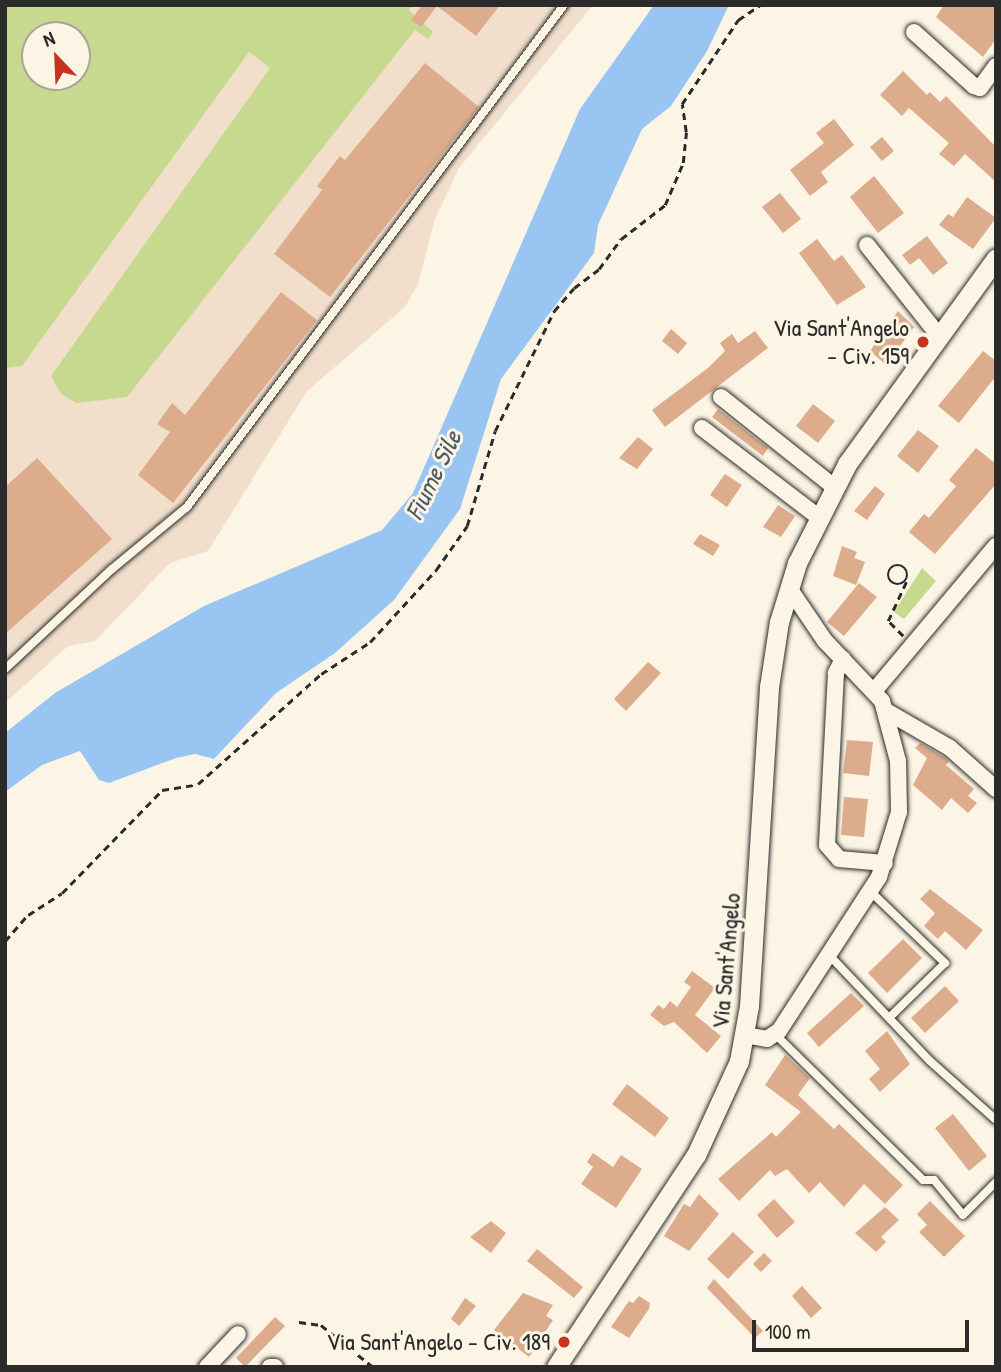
<!DOCTYPE html>
<html>
<head>
<meta charset="utf-8">
<style>
  body { margin:0 }
  #map { position:relative; width:1001px; height:1372px; overflow:hidden; background:#fcf5e5; font-family:"Patrick Hand",sans-serif }
  div>[style] { position:absolute }
  .built>* { inset:0; background:#f2dfcb }
  .green>* { inset:0; background:#c7d98e }
  .water>* { inset:0; background:#99c5f2 }
  .building>* { inset:0; background:#dcac8d }
  .path>* { height:2.5px; margin-top:-1.25px; transform-origin:0; background:repeating-linear-gradient(90deg,#2b2b2b 0 7px,transparent 0 12px) }
  .path>.ring { margin:-1.25px; padding:0; box-sizing:content-box; background:none; border:2.5px solid #2b2b2b; border-radius:50% }
  .roads { filter:drop-shadow(0 0 2px #2b2b2b) drop-shadow(0 0 2px #2b2b2b) }
  .service>* { height:8px; margin:-4px; padding:0 4px; transform-origin:4px; border-radius:4px; background:#fcf5e5 }
  .minor>* { height:16px; margin:-8px; padding:0 8px; transform-origin:8px; border-radius:8px; background:#fcf5e5 }
  .tertiary>* { height:19px; margin:-9.5px; padding:0 9.5px; transform-origin:9.5px; border-radius:9.5px; background:#fcf5e5 }
  .dots>* { width:19px; height:19px; translate:-50% -50%; box-sizing:border-box; border:4px solid #fcf5e5; border-radius:50% }
  span { translate:-50% -50%; white-space:nowrap; text-align:center; line-height:1.15; -webkit-text-stroke:6px #fcf5e5; paint-order:stroke }
  .poi-label { font-size:24px; color:#2b2b2b }
  .right { translate:-100% -50%; text-align:right }
  .street-label { font-size:24px; color:#2b2b2b }
  .water-label { font-size:26px; color:#4c5967; font-style:italic }
  .frame { position:absolute; inset:0; border:7px solid #2b2b2b; pointer-events:none }
  .north { position:absolute; left:21px; top:21px; width:70px; height:70px; box-sizing:border-box; background:#fcf5e5; border:2px solid #a8a49b; border-radius:50%; rotate:337deg; font-size:19px; font-weight:700; line-height:28px; text-align:center; color:#2b2b2b }
  .north::after { content:''; display:block; margin:auto; width:24px; height:32px; background:#c8321e; clip-path:polygon(50% 0,100% 100%,50% 72%,0 100%) }
  .scale { position:absolute; left:752px; top:1320px; width:217px; height:32px; box-sizing:border-box; border:4px solid #2b2b2b; border-top:0; padding-left:9px; font-size:21px; line-height:24px; white-space:nowrap; color:#2b2b2b; -webkit-text-stroke:5px #fcf5e5; paint-order:stroke }
</style>
</head>
<body>
<div id="map">
  <div class="built">
    <div style="clip-path:polygon(evenodd,5px 5px,593px 5px,459px 168px,435px 219px,418px 284px,405px 307px,307px 391px,208px 551px,170px 563px,95px 641px,68px 646px,5px 703px,5px 5px,35px 35px,77px 35px,77px 77px,35px 77px,35px 35px)"></div>
  </div>
  <div class="green">
    <div style="clip-path:polygon(evenodd,5px 5px,412px 5px,409px 10px,433px 32px,428px 39px,415px 30px,127px 397px,77px 403px,61px 394px,51px 376px,270px 68px,249px 52px,22px 366px,5px 368px,5px 5px,35px 35px,77px 35px,77px 77px,35px 77px,35px 35px)"></div>
    <div style="clip-path:polygon(922px 568px,936px 581px,904px 619px,894px 612px)"></div>
  </div>
  <div class="water">
    <div style="clip-path:polygon(654px 5px,729px 5px,707px 51px,671px 106px,642px 129px,598px 225px,594px 253px,501px 379px,460px 509px,394px 600px,335px 653px,276px 693px,214px 759px,195px 754px,176px 758px,109px 783px,99px 780px,80px 751px,42px 765px,5px 792px,5px 733px,55px 693px,204px 606px,382px 530px,413px 493px,580px 109px)"></div>
  </div>
  <div class="building">
    <div style="clip-path:polygon(422px 5px,500px 5px,476px 36px,437px 6px,421px 27px,411px 20px)"></div>
    <div style="clip-path:polygon(944px 5px,996px 5px,996px 39px,983px 57px,936px 17px)"></div>
    <div style="clip-path:polygon(425px 63px,479px 107px,330px 297px,274px 254px,322px 190px,317px 186px,340px 156px,345px 160px)"></div>
    <div style="clip-path:polygon(903px 71px,927px 95px,930px 92px,940px 102px,946px 96px,996px 147px,996px 182px,965px 154px,954px 166px,939px 154px,949px 143px,909px 108px,902px 116px,880px 95px)"></div>
    <div style="clip-path:polygon(834px 119px,854px 145px,821px 172px,828px 182px,810px 196px,790px 170px,824px 143px,816px 133px)"></div>
    <div style="clip-path:polygon(882px 137px,894px 151px,882px 161px,870px 147px)"></div>
    <div style="clip-path:polygon(874px 176px,904px 213px,878px 233px,850px 197px)"></div>
    <div style="clip-path:polygon(780px 193px,801px 219px,783px 233px,762px 207px)"></div>
    <div style="clip-path:polygon(967px 197px,996px 218px,973px 249px,939px 225px,948px 214px,953px 217px)"></div>
    <div style="clip-path:polygon(927px 236px,948px 263px,933px 275px,919px 258px,910px 265px,902px 255px)"></div>
    <div style="clip-path:polygon(817px 239px,834px 261px,842px 255px,866px 287px,837px 305px,799px 253px)"></div>
    <div style="clip-path:polygon(281px 292px,317px 320px,173px 503px,138px 475px,170px 432px,157px 424px,172px 403px,185px 415px)"></div>
    <div style="clip-path:polygon(898px 311px,914px 327px,886px 365px,870px 351px)"></div>
    <div style="clip-path:polygon(671px 329px,687px 343px,678px 354px,662px 341px)"></div>
    <div style="clip-path:polygon(755px 331px,768px 348px,665px 427px,652px 410px,708px 368px,725px 351px,720px 343px,732px 334px,738px 343px)"></div>
    <div style="clip-path:polygon(983px 351px,996px 361px,996px 376px,959px 423px,938px 406px)"></div>
    <div style="clip-path:polygon(813px 404px,835px 421px,818px 443px,796px 426px)"></div>
    <div style="clip-path:polygon(718px 409px,768px 448px,763px 456px,712px 417px)"></div>
    <div style="clip-path:polygon(918px 430px,939px 446px,918px 473px,897px 456px)"></div>
    <div style="clip-path:polygon(638px 437px,653px 449px,637px 469px,619px 458px)"></div>
    <div style="clip-path:polygon(976px 448px,996px 464px,996px 484px,935px 554px,909px 532px,924px 514px,929px 518px,956px 486px,949px 480px)"></div>
    <div style="clip-path:polygon(37px 458px,112px 539px,5px 634px,5px 487px)"></div>
    <div style="clip-path:polygon(725px 474px,742px 485px,727px 507px,710px 495px)"></div>
    <div style="clip-path:polygon(875px 486px,885px 494px,867px 520px,854px 511px)"></div>
    <div style="clip-path:polygon(778px 505px,795px 516px,781px 537px,763px 527px)"></div>
    <div style="clip-path:polygon(700px 534px,720px 545px,713px 556px,693px 544px)"></div>
    <div style="clip-path:polygon(842px 546px,857px 552px,854px 558px,865px 562px,856px 585px,833px 576px)"></div>
    <div style="clip-path:polygon(859px 583px,877px 597px,844px 636px,827px 622px)"></div>
    <div style="clip-path:polygon(648px 662px,661px 673px,626px 711px,614px 699px)"></div>
    <div style="clip-path:polygon(847px 740px,873px 742px,869px 776px,843px 773px)"></div>
    <div style="clip-path:polygon(920px 743px,944px 757px,949px 761px,946px 765px,974px 789px,968px 796px,977px 803px,968px 813px,951px 798px,942px 810px,913px 785px,927px 758px,915px 748px)"></div>
    <div style="clip-path:polygon(844px 797px,868px 799px,864px 837px,841px 835px)"></div>
    <div style="clip-path:polygon(930px 889px,983px 930px,966px 950px,945px 931px,938px 939px,924px 926px,935px 913px,920px 899px)"></div>
    <div style="clip-path:polygon(903px 939px,922px 958px,887px 993px,868px 973px)"></div>
    <div style="clip-path:polygon(692px 971px,715px 988px,695px 1015px,721px 1036px,707px 1053px,674px 1022px,664px 1026px,650px 1015px,658px 1005px,664px 1009px,670px 1001px,677px 1007px,691px 987px,684px 982px)"></div>
    <div style="clip-path:polygon(945px 986px,959px 1001px,925px 1033px,911px 1018px)"></div>
    <div style="clip-path:polygon(851px 993px,864px 1006px,819px 1047px,807px 1033px)"></div>
    <div style="clip-path:polygon(887px 1031px,910px 1064px,880px 1092px,869px 1079px,880px 1069px,865px 1051px)"></div>
    <div style="clip-path:polygon(785px 1055px,810px 1078px,798px 1095px,834px 1129px,839px 1124px,903px 1185px,885px 1204px,864px 1184px,844px 1207px,820px 1182px,809px 1193px,787px 1169px,775px 1176px,770px 1170px,739px 1201px,718px 1179px,772px 1132px,776px 1137px,801px 1112px,765px 1085px)"></div>
    <div style="clip-path:polygon(627px 1084px,669px 1118px,655px 1137px,612px 1104px)"></div>
    <div style="clip-path:polygon(953px 1114px,987px 1156px,969px 1171px,935px 1128px)"></div>
    <div style="clip-path:polygon(593px 1153px,613px 1167px,621px 1155px,642px 1169px,616px 1208px,581px 1184px,593px 1167px,587px 1162px)"></div>
    <div style="clip-path:polygon(699px 1194px,719px 1214px,689px 1251px,664px 1236px,684px 1204px,690px 1207px)"></div>
    <div style="clip-path:polygon(774px 1199px,795px 1222px,777px 1238px,757px 1215px)"></div>
    <div style="clip-path:polygon(930px 1201px,965px 1236px,944px 1257px,919px 1232px,927px 1225px,917px 1214px)"></div>
    <div style="clip-path:polygon(885px 1207px,899px 1220px,881px 1237px,886px 1242px,876px 1252px,855px 1233px)"></div>
    <div style="clip-path:polygon(491px 1221px,506px 1233px,491px 1253px,470px 1237px)"></div>
    <div style="clip-path:polygon(733px 1232px,754px 1252px,728px 1279px,707px 1259px)"></div>
    <div style="clip-path:polygon(537px 1249px,583px 1287px,574px 1298px,527px 1261px)"></div>
    <div style="clip-path:polygon(764px 1253px,772px 1261px,761px 1272px,753px 1264px)"></div>
    <div style="clip-path:polygon(714px 1279px,763px 1331px,755px 1338px,707px 1288px)"></div>
    <div style="clip-path:polygon(802px 1286px,822px 1308px,811px 1318px,792px 1296px)"></div>
    <div style="clip-path:polygon(523px 1293px,553px 1305px,546px 1316px,553px 1320px,529px 1357px,494px 1330px)"></div>
    <div style="clip-path:polygon(639px 1296px,650px 1303px,649px 1309px,629px 1338px,611px 1327px,629px 1301px,633px 1303px)"></div>
    <div style="clip-path:polygon(465px 1298px,476px 1306px,459px 1326px,451px 1319px)"></div>
    <div style="clip-path:polygon(275px 1317px,285px 1326px,245px 1367px,236px 1358px)"></div>
  </div>
  <div class="path">
    <div class="ring" style="left:888px;top:565px;width:17.5px;height:17.5px"></div>
    <div style="left:903px;top:636px;width:21px;rotate:-135deg"></div>
    <div style="left:888px;top:621px;width:45px;rotate:-65.1deg"></div>
    <div style="left:5px;top:941px;width:35px;rotate:-49deg"></div>
    <div style="left:28px;top:915px;width:40px;rotate:-32.9deg"></div>
    <div style="left:62px;top:893px;width:144px;rotate:-45.8deg"></div>
    <div style="left:162px;top:790px;width:36px;rotate:-9deg"></div>
    <div style="left:198px;top:784px;width:165px;rotate:-41.8deg"></div>
    <div style="left:321px;top:674px;width:59px;rotate:-33.1deg"></div>
    <div style="left:370px;top:642px;width:98px;rotate:-47.5deg"></div>
    <div style="left:436px;top:570px;width:54px;rotate:-54.8deg"></div>
    <div style="left:467px;top:526px;width:99px;rotate:-73.6deg"></div>
    <div style="left:495px;top:431px;width:134px;rotate:-63.8deg"></div>
    <div style="left:554px;top:311px;width:30px;rotate:-49deg"></div>
    <div style="left:574px;top:288px;width:31px;rotate:-37deg"></div>
    <div style="left:599px;top:269px;width:37px;rotate:-54deg"></div>
    <div style="left:621px;top:239px;width:56px;rotate:-37.7deg"></div>
    <div style="left:665px;top:205px;width:46px;rotate:-66.8deg"></div>
    <div style="left:683px;top:163px;width:31px;rotate:-84deg"></div>
    <div style="left:686px;top:132px;width:28px;rotate:-98deg"></div>
    <div style="left:682px;top:104px;width:101px;rotate:-56.3deg"></div>
    <div style="left:738px;top:20px;width:27px;rotate:-34deg"></div>
    <div style="left:299px;top:1322px;width:22px;rotate:8deg"></div>
    <div style="left:321px;top:1325px;width:67px;rotate:38.9deg"></div>
  </div>
  <div class="roads">
    <div class="service">
      <div style="left:5px;top:669px;width:146px;rotate:-43.1deg"></div>
      <div style="left:112px;top:569px;width:97px;rotate:-39.6deg"></div>
      <div style="left:187px;top:507px;width:628px;rotate:-53.09deg"></div>
      <div style="left:871px;top:892px;width:103px;rotate:43.8deg"></div>
      <div style="left:945px;top:963px;width:77px;rotate:135.5deg"></div>
      <div style="left:829px;top:955px;width:146px;rotate:46.4deg"></div>
      <div style="left:930px;top:1061px;width:89px;rotate:41.8deg"></div>
      <div style="left:776px;top:1035px;width:206px;rotate:44.6deg"></div>
      <div style="left:923px;top:1180px;width:11px"></div>
      <div style="left:934px;top:1180px;width:45px;rotate:50.4deg"></div>
      <div style="left:963px;top:1215px;width:47px;rotate:-45deg"></div>
    </div>
    <div class="minor">
      <div style="left:914px;top:32px;width:81px;rotate:42deg"></div>
      <div style="left:974px;top:86px;width:6px;rotate:18deg"></div>
      <div style="left:980px;top:88px;width:27px;rotate:-54deg"></div>
      <div style="left:867px;top:245px;width:116px;rotate:51.6deg"></div>
      <div style="left:721px;top:397px;width:143px;rotate:38.5deg"></div>
      <div style="left:702px;top:428px;width:145px;rotate:37.4deg"></div>
      <div style="left:843px;top:659px;width:16px;rotate:117deg"></div>
      <div style="left:836px;top:673px;width:172px;rotate:93deg"></div>
      <div style="left:827px;top:845px;width:18px;rotate:49deg"></div>
      <div style="left:839px;top:859px;width:46px;rotate:5deg"></div>
      <div style="left:875px;top:690px;width:188px;rotate:-50deg"></div>
      <div style="left:886px;top:711px;width:74px;rotate:30deg"></div>
      <div style="left:950px;top:748px;width:62px;rotate:41.7deg"></div>
      <div style="left:745px;top:1035px;width:22px;rotate:10deg"></div>
      <div style="left:767px;top:1039px;width:14px;rotate:-34deg"></div>
      <div style="left:779px;top:1031px;width:184px;rotate:-57deg"></div>
      <div style="left:879px;top:877px;width:68px;rotate:-72.9deg"></div>
      <div style="left:899px;top:812px;width:51px;rotate:-91.1deg"></div>
      <div style="left:898px;top:761px;width:62px;rotate:-104.9deg"></div>
      <div style="left:882px;top:701px;width:83px;rotate:-133.5deg"></div>
      <div style="left:825px;top:641px;width:64px;rotate:-124.2deg"></div>
      <div style="left:207px;top:1367px;width:45px;rotate:-46.8deg"></div>
      <div style="left:270px;top:1367px;width:5px"></div>
    </div>
    <div class="tertiary">
      <div style="left:556px;top:1367px;width:254px;rotate:-56.6deg"></div>
      <div style="left:696px;top:1155px;width:103px;rotate:-65.4deg"></div>
      <div style="left:739px;top:1061px;width:56px;rotate:-79.7deg"></div>
      <div style="left:749px;top:1006px;width:320px;rotate:-86.4deg"></div>
      <div style="left:769px;top:687px;width:66px;rotate:-81.3deg"></div>
      <div style="left:779px;top:622px;width:62px;rotate:-73deg"></div>
      <div style="left:797px;top:563px;width:111px;rotate:-63.2deg"></div>
      <div style="left:847px;top:464px;width:254px;rotate:-54.1deg"></div>
    </div>
  </div>
  <div class="dots">
    <div style="left:923px;top:342px;background:#c8321e"></div>
    <div style="left:564px;top:1342px;background:#c8321e"></div>
  </div>
  <div class="poi-label">
    <span class="right" style="left:909px;top:342px">Via Sant'Angelo<br>- Civ. 159</span>
    <span class="right" style="left:550px;top:1342px">Via Sant'Angelo - Civ. 189</span>
  </div>
  <div class="street-label">
    <span style="left:726px;top:961px;rotate:-85deg">Via Sant'Angelo</span>
  </div>
  <div class="water-label">
    <span style="left:433px;top:475px;rotate:-64deg">Fiume Sile</span>
  </div>
  <div class="frame"></div>
  <div class="north">N</div>
  <div class="scale">100 m</div>
</div>
</body>
</html>
